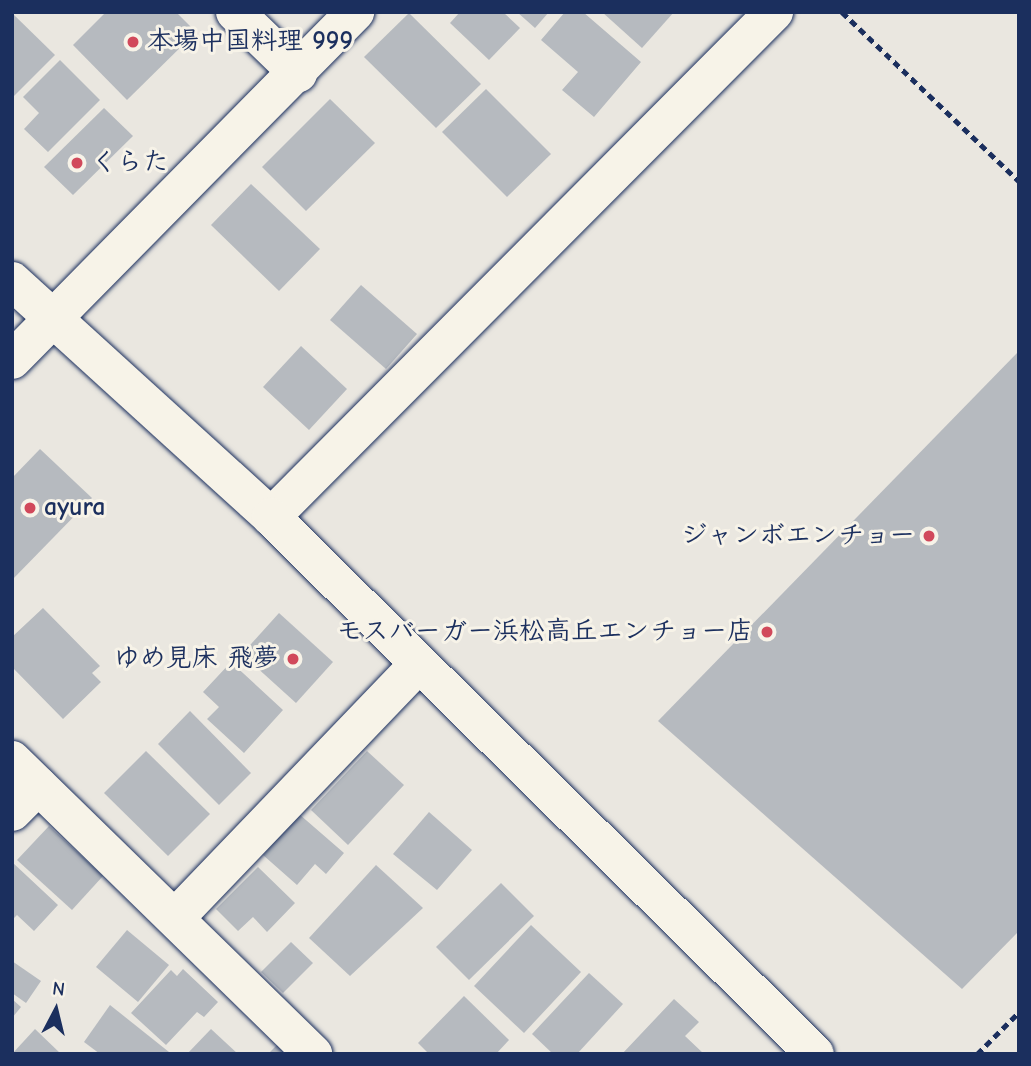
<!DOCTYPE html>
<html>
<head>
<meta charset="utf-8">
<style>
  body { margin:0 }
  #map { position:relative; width:1031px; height:1066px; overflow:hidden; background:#eae7e0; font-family:"Comic Neue","Klee One",sans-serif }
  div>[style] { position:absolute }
  .building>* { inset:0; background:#b6babf }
  .path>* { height:4.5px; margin-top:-2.25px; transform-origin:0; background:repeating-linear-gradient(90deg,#1b2f5e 0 7px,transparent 0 12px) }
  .roads { filter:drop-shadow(0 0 2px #1b2f5e) drop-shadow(0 0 2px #1b2f5e) }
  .street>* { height:38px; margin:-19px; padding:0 19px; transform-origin:19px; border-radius:19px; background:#f7f3e8 }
  .secondary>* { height:38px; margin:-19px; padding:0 19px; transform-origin:19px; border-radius:19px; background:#f7f3e8 }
  .dots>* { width:19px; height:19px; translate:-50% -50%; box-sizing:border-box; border:4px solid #f7f3e8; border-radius:50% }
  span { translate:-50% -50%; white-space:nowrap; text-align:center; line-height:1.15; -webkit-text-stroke:6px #f7f3e8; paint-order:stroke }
  .poi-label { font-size:26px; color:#1b2f5e; font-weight:700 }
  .left { translate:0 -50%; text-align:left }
  .right { translate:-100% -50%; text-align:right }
  .frame { position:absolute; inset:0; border:14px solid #1b2f5e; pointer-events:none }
  .north { position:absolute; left:21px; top:975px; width:70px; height:70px; -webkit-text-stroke:5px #f7f3e8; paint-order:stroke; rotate:7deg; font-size:19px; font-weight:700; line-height:28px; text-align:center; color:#1b2f5e }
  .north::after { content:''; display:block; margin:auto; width:24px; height:32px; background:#1b2f5e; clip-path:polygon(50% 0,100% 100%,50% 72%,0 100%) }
</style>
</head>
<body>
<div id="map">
  <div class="building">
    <div style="clip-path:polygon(106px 12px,176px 12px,196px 32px,127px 100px,73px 45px)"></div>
    <div style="clip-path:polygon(460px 12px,503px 12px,520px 28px,489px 60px,450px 23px)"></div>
    <div style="clip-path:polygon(517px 12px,549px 12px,535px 28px)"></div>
    <div style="clip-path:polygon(565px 12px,583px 12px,641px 62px,594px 117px,562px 90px,578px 72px,541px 40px)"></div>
    <div style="clip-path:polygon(602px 12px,674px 12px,642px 48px)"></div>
    <div style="clip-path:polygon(12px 13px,55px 55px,12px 98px)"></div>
    <div style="clip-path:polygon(409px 13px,481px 84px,436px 128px,364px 57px)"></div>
    <div style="clip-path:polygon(60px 60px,100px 100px,48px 152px,24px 129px,39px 113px,23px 97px)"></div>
    <div style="clip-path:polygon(486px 89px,551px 154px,507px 197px,442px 132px)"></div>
    <div style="clip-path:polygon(330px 99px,375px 143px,306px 211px,262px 167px)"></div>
    <div style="clip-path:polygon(104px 108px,133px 136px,73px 195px,44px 167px)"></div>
    <div style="clip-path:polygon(251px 184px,320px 249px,279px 291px,211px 225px)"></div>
    <div style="clip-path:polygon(361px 285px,417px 334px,386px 369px,330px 320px)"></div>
    <div style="clip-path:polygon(301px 346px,347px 389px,309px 430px,263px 387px)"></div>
    <div style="clip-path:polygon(1019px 351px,1019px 931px,962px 989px,658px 721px)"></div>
    <div style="clip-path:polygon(40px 449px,92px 498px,12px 580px,12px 478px)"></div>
    <div style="clip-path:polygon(43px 608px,100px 666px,92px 673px,101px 682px,63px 719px,12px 667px,12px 637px)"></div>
    <div style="clip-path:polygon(279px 613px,333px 662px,296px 703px,242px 654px)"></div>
    <div style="clip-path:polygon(231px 662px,283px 710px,244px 753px,207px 719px,219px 707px,203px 692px)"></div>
    <div style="clip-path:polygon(190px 711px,251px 773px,219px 805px,158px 744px)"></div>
    <div style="clip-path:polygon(146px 751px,210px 814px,168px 856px,104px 793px)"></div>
    <div style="clip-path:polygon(367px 751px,404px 785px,348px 845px,311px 810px)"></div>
    <div style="clip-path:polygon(429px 812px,472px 850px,437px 890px,393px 854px)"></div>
    <div style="clip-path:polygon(299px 814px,344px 853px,326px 874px,315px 864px,297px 885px,263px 855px)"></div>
    <div style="clip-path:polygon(49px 826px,103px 876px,72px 910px,17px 860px)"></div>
    <div style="clip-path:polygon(12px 862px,58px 905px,34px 931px,17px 915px,12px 920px)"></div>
    <div style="clip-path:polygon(376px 865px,423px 908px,350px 976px,309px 938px)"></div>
    <div style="clip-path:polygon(258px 867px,295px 903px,267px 932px,253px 917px,238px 931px,216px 909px)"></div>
    <div style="clip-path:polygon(501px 883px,534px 916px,469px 980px,436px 947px)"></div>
    <div style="clip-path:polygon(531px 925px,581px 972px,524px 1033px,474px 986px)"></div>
    <div style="clip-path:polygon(127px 930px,169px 965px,138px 1002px,96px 967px)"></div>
    <div style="clip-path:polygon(291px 942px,313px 963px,283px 993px,261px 972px)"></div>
    <div style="clip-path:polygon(12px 961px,41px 981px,26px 1003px,12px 993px)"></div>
    <div style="clip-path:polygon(183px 969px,218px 1002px,204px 1017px,197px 1012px,166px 1045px,131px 1013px,171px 970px,177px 976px)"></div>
    <div style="clip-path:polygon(589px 973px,623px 1004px,577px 1054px,553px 1054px,532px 1034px)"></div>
    <div style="clip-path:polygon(464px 996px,509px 1040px,496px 1054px,429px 1054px,418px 1043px)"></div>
    <div style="clip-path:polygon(12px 999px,21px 1007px,12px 1018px)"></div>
    <div style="clip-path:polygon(674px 999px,699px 1022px,685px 1036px,704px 1054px,622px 1054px)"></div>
    <div style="clip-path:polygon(110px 1005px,169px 1052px,167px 1054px,100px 1054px,84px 1042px)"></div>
    <div style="clip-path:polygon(35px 1029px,61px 1054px,12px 1054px)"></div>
    <div style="clip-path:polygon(211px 1029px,238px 1054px,187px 1054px)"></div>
    <div style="clip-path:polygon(281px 1041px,293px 1054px,268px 1054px)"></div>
  </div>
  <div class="path">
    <div style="left:842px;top:12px;width:245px;rotate:43.7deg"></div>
    <div style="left:977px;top:1054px;width:59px;rotate:-45deg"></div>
  </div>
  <div class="roads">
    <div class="street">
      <div style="left:235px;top:12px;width:88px;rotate:44.1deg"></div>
      <div style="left:271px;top:517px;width:713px;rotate:-45.11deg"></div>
      <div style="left:12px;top:760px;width:421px;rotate:44.3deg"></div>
      <div style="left:12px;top:812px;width:37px;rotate:-45deg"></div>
      <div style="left:177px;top:916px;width:349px;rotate:-46.2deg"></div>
    </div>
    <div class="secondary">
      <div style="left:12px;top:281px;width:350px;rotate:42.3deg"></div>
      <div style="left:271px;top:517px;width:764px;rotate:44.63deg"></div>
      <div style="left:12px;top:360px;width:489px;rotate:-45.4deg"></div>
    </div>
  </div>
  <div class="dots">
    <div style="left:133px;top:42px;background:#d1495b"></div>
    <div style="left:77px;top:163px;background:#d1495b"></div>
    <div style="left:30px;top:508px;background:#d1495b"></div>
    <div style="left:929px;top:536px;background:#d1495b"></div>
    <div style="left:767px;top:632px;background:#d1495b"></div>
    <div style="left:293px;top:659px;background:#d1495b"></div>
  </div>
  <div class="poi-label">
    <span class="left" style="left:147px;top:42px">本場中国料理 999</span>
    <span class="left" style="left:91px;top:163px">くらた</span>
    <span class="left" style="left:44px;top:508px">ayura</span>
    <span class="right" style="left:915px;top:536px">ジャンボエンチョー</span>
    <span class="right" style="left:753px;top:632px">モスバーガー浜松高丘エンチョー店</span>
    <span class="right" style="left:279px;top:659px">ゆめ見床 飛夢</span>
  </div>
  <div class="frame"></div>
  <div class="north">N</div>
</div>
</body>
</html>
